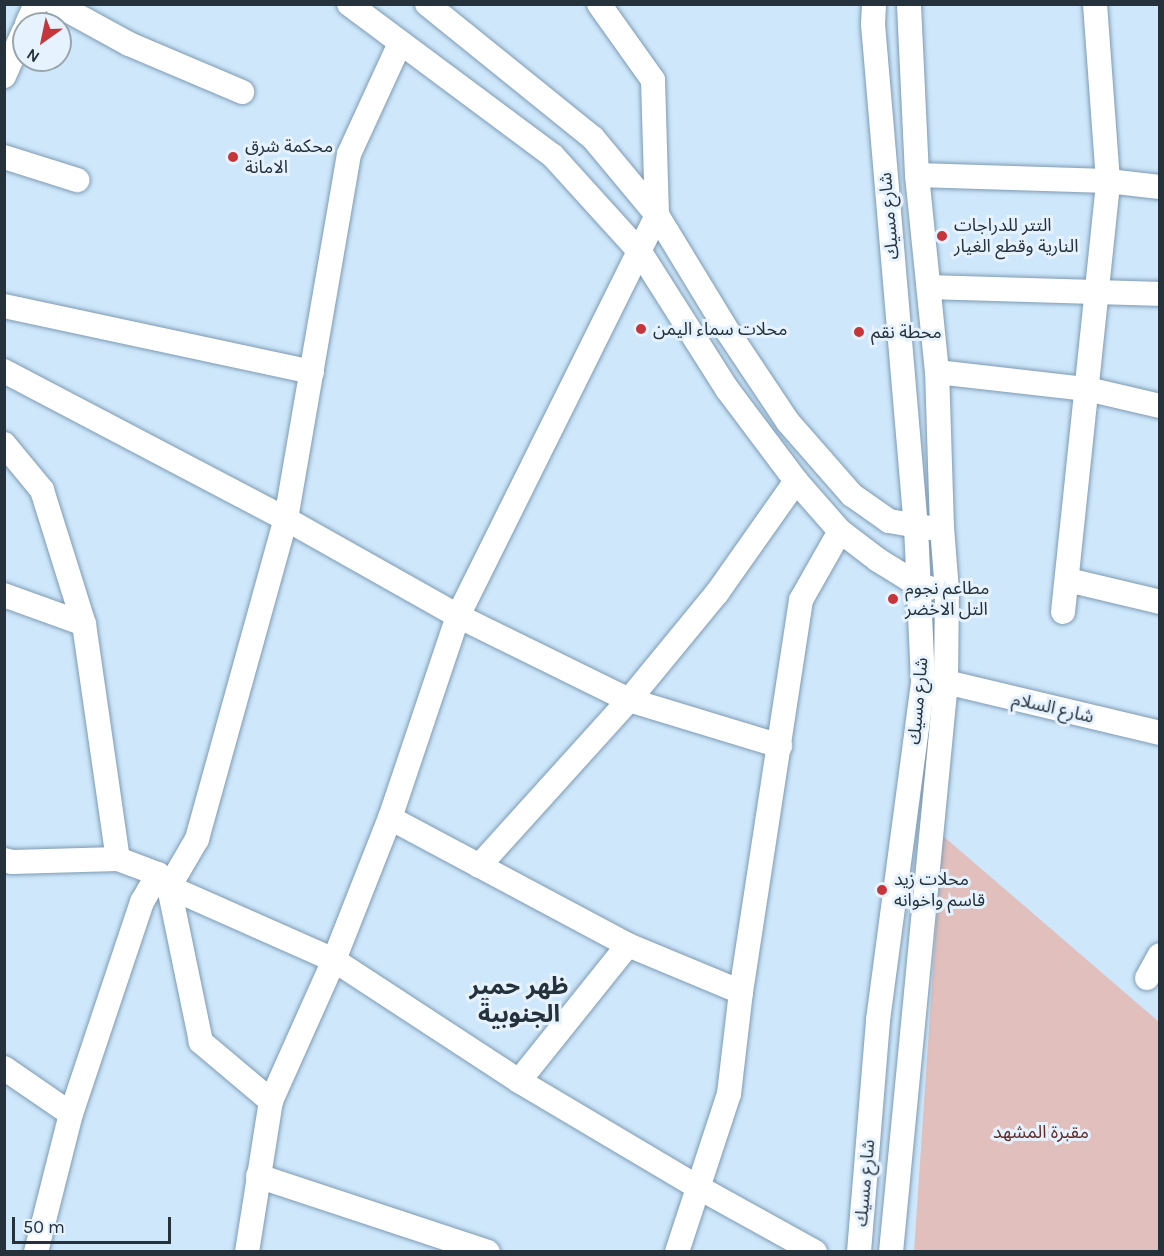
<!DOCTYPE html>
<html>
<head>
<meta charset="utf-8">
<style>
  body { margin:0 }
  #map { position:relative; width:1164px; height:1256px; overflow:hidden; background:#cee7fb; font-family:Karla,"Noto Sans Arabic",sans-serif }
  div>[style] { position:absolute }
  .green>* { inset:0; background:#e0bfbc }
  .roads { filter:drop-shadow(0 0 2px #7e9bb3) drop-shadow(0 0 2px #7e9bb3) }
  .minor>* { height:24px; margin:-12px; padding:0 12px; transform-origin:12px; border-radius:12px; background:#fff }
  .dots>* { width:16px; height:16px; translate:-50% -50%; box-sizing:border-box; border:3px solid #e6f2fd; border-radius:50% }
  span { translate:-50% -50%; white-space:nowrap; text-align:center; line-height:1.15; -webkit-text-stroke:6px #e6f2fd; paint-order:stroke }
  .poi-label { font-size:18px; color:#25313b }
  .left { translate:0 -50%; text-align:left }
  .street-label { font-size:18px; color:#25313b }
  .park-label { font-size:18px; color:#612e2c }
  .district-label { font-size:24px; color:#25313b; font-weight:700 }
  .frame { position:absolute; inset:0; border:6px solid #25313b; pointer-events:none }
  .north { position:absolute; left:12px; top:12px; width:60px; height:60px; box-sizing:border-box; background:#e6f2fd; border:2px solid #99a5af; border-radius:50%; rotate:213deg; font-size:16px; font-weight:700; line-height:24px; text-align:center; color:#25313b }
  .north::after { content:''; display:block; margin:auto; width:21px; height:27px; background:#c5353a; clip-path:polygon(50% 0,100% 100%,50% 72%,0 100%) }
  .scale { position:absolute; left:12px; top:1217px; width:159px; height:27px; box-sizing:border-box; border:3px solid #25313b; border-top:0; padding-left:8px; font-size:18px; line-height:21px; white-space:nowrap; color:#25313b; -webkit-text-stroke:4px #e6f2fd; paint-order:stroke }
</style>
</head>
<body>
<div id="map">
  <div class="green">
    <div style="clip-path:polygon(942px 835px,1159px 1022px,1159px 1251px,914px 1252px)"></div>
  </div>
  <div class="roads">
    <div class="minor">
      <div style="left:56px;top:4px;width:83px;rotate:28.7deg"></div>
      <div style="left:129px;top:44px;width:123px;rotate:23deg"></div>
      <div style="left:349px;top:4px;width:254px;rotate:36.7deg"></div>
      <div style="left:553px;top:156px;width:130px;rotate:47.8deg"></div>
      <div style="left:640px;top:252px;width:162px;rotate:57.6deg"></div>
      <div style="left:727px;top:389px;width:115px;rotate:53.1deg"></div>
      <div style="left:796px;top:481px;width:67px;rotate:48.7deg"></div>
      <div style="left:840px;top:531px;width:48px;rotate:37.3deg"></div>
      <div style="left:878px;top:560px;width:49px;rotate:31.8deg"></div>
      <div style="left:920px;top:586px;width:10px;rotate:11deg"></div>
      <div style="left:427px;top:4px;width:213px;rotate:38.9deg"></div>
      <div style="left:593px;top:138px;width:100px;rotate:50.3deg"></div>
      <div style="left:657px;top:215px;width:137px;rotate:58.7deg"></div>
      <div style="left:728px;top:332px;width:108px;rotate:56.3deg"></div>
      <div style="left:788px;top:422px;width:97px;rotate:48.8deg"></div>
      <div style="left:852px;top:495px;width:45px;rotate:35.1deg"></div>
      <div style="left:889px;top:521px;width:42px;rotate:9.7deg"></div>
      <div style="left:27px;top:24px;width:22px;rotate:-66deg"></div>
      <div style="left:4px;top:76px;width:49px;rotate:-66deg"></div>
      <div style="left:4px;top:157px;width:77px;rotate:17.5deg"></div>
      <div style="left:917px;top:175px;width:191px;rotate:1.8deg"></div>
      <div style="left:1108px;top:181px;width:52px;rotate:6.6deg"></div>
      <div style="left:930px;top:287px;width:230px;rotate:1.7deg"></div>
      <div style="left:4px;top:306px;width:315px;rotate:12.1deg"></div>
      <div style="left:4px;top:371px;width:318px;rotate:27.7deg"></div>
      <div style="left:286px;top:519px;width:197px;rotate:29.4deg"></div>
      <div style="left:458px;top:616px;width:191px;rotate:26.2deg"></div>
      <div style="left:629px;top:700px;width:158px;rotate:16.9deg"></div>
      <div style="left:937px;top:372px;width:151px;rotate:6.5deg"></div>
      <div style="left:1087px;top:389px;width:75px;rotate:13.1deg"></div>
      <div style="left:4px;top:444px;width:60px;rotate:50.4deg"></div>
      <div style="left:42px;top:490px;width:140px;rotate:72.6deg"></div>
      <div style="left:84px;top:624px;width:237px;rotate:81.8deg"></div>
      <div style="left:118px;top:859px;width:43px;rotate:20.6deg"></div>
      <div style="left:158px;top:874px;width:17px;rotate:50deg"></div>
      <div style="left:169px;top:887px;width:180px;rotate:23.9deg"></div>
      <div style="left:334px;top:960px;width:221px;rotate:33.2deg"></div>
      <div style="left:519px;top:1081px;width:206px;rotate:30.7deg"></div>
      <div style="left:696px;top:1186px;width:136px;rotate:29deg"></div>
      <div style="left:1068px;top:580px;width:95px;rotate:13.4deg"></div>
      <div style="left:4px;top:595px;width:85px;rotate:19.9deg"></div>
      <div style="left:1063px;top:612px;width:433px;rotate:-84deg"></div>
      <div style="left:1108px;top:181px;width:177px;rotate:-94.2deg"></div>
      <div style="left:946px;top:682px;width:220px;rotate:13.4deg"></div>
      <div style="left:390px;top:818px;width:270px;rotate:28.1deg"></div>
      <div style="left:628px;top:945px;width:122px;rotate:22.6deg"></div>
      <div style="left:4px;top:860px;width:8px;rotate:14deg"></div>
      <div style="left:12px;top:862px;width:106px;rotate:-1.6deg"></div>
      <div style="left:479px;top:866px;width:224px;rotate:-47.9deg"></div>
      <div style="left:629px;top:700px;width:139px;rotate:-50.6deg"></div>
      <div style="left:717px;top:593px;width:137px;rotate:-54.8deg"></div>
      <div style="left:1147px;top:978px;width:26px;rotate:-61deg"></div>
      <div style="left:4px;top:1068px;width:81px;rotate:34.5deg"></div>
      <div style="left:519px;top:1081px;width:174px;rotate:-51.3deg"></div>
      <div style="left:271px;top:1101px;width:92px;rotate:-139.9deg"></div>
      <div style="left:201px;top:1042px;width:158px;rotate:-101.7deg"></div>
      <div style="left:169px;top:887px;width:56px;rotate:-59.7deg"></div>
      <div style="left:197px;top:839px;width:332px;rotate:-74.5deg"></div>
      <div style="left:286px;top:519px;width:370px;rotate:-80.2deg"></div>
      <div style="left:349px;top:154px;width:122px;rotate:-65.3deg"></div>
      <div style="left:258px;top:1176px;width:242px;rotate:18.3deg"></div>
      <div style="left:36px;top:1252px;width:142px;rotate:-75.8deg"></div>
      <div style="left:71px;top:1114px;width:224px;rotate:-71.5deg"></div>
      <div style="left:142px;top:902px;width:32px;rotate:-60deg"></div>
      <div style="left:247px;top:1252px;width:153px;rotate:-81deg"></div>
      <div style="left:271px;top:1101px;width:154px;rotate:-65.9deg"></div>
      <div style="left:334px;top:960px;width:153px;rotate:-68.5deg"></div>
      <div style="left:390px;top:818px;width:213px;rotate:-71.4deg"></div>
      <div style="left:458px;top:616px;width:448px;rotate:-63.6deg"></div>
      <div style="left:657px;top:215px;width:135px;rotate:-91.7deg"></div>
      <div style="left:653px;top:80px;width:93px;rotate:-125.4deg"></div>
      <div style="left:677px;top:1252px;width:166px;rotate:-71.8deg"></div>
      <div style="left:729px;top:1094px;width:103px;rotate:-83.3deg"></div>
      <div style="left:741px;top:992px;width:397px;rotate:-81.3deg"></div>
      <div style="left:801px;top:600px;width:79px;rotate:-60.5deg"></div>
      <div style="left:859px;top:1252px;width:233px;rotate:-85.3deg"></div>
      <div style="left:878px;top:1020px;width:342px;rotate:-82.4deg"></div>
      <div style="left:923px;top:681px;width:153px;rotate:-92.6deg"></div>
      <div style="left:916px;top:528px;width:506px;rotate:-94.88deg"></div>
      <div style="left:873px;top:24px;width:20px;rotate:-87deg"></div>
      <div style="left:891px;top:1252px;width:573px;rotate:-84.49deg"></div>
      <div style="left:946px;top:682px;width:91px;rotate:-89.4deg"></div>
      <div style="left:947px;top:591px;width:63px;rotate:-94.5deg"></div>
      <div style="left:942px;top:528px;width:156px;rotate:-91.8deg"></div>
      <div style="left:937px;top:372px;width:198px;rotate:-95.8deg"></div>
      <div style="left:917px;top:175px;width:171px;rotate:-92.7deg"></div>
    </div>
  </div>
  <div class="dots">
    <div style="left:233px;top:157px;background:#c5353a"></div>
    <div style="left:942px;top:236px;background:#c5353a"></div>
    <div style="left:641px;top:329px;background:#c5353a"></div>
    <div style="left:859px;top:332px;background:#c5353a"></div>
    <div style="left:893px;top:599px;background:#c5353a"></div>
    <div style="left:882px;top:890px;background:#c5353a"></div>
  </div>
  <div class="poi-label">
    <span class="left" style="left:245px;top:157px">محكمة شرق<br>الامانة</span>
    <span class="left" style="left:954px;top:236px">التتر للدراجات<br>النارية وقطع الغيار</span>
    <span class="left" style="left:653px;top:329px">محلات سماء اليمن</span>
    <span class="left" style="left:871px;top:332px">محطة نقم</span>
    <span class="left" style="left:905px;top:599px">مطاعم نجوم<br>التل الاخضر</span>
    <span class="left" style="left:894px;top:890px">محلات زيد<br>قاسم واخوانه</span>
  </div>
  <div class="street-label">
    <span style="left:889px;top:216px;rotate:-95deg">شارع مسيك</span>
    <span style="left:918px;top:701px;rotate:-85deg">شارع مسيك</span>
    <span style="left:1053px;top:708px;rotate:13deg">شارع السلام</span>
    <span style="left:865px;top:1183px;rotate:-85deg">شارع مسيك</span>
  </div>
  <div class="park-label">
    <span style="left:1041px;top:1132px">مقبرة المشهد</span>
  </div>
  <div class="district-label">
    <span style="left:519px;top:1001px">ظهر حمير<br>الجنوبية</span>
  </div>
  <div class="frame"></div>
  <div class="north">N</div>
  <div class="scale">50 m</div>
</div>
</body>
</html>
